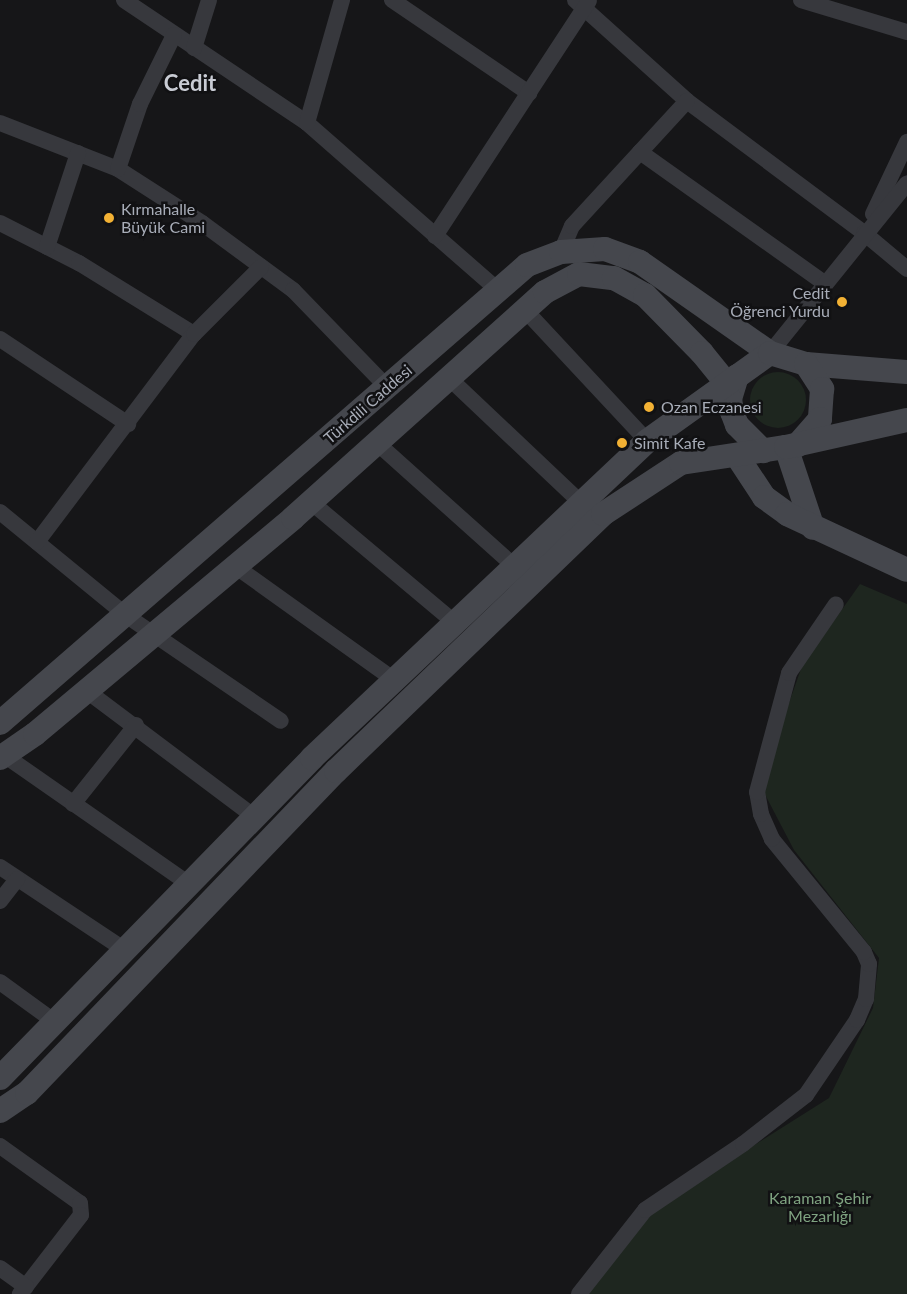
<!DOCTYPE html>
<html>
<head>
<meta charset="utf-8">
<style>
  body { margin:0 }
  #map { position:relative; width:907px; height:1294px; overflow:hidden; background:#161618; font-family:Lato,sans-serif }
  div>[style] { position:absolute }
  .green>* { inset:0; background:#1e261f }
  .round { border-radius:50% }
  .street>* { height:16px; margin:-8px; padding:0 8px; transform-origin:8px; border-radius:8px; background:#37383d }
  .secondary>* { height:24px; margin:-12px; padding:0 12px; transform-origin:12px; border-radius:12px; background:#45474d }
  .dots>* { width:16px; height:16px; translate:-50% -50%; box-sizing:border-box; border:3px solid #111113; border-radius:50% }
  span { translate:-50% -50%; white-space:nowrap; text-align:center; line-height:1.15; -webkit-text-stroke:5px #111113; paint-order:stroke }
  .poi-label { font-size:16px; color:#a8adb8 }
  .left { translate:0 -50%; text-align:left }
  .right { translate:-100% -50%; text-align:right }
  .street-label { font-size:16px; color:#a8adb8 }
  .park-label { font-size:16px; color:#7fa381 }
  .district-label { font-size:22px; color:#c9ccd4; font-weight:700 }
</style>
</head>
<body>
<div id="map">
  <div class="green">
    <div class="round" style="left:750px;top:372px;width:56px;height:56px"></div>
    <div style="clip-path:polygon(860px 584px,907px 604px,907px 1294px,582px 1294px,651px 1210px,829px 1098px,873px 1008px,879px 958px,794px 850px,760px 785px,802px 666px)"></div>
  </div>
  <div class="street">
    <div style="left:124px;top:0;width:220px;rotate:33.9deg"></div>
    <div style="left:307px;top:123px;width:254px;rotate:41.2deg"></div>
    <div style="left:392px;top:0;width:166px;rotate:34.2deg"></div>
    <div style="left:575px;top:0;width:151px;rotate:42deg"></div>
    <div style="left:687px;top:101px;width:221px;rotate:36.7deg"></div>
    <div style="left:864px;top:233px;width:56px;rotate:39.9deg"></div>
    <div style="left:801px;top:0;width:111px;rotate:16.8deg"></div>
    <div style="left:194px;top:48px;width:50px;rotate:-72.6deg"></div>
    <div style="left:0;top:123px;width:127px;rotate:21.3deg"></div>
    <div style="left:118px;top:169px;width:100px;rotate:32.7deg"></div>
    <div style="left:202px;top:223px;width:113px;rotate:36.4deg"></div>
    <div style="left:293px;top:290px;width:135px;rotate:45.9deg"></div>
    <div style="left:307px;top:123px;width:128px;rotate:-74.1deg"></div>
    <div style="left:640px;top:152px;width:226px;rotate:35.4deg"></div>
    <div style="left:118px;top:169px;width:69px;rotate:-71.3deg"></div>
    <div style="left:140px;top:104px;width:77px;rotate:-63.8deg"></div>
    <div style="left:873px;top:214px;width:80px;rotate:-64.7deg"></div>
    <div style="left:0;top:223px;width:89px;rotate:26.9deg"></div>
    <div style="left:79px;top:263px;width:135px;rotate:31.7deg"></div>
    <div style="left:435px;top:236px;width:281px;rotate:-56.8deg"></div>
    <div style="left:47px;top:247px;width:99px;rotate:-71.7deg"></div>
    <div style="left:561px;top:252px;width:28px;rotate:-67deg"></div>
    <div style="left:572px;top:226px;width:170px;rotate:-47.4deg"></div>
    <div style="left:525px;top:310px;width:179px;rotate:47deg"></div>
    <div style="left:0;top:339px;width:154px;rotate:33.6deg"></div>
    <div style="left:770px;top:353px;width:218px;rotate:-51.1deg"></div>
    <div style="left:449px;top:378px;width:182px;rotate:43.4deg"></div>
    <div style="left:377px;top:443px;width:184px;rotate:41.9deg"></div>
    <div style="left:311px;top:502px;width:188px;rotate:40deg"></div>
    <div style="left:0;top:512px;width:164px;rotate:39.3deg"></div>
    <div style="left:127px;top:616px;width:186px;rotate:34.3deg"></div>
    <div style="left:37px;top:542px;width:261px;rotate:-53deg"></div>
    <div style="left:194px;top:334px;width:95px;rotate:-45deg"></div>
    <div style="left:235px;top:566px;width:196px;rotate:35.6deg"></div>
    <div style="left:87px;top:691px;width:210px;rotate:36.9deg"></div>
    <div style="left:4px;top:755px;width:226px;rotate:34.9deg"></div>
    <div style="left:73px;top:804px;width:101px;rotate:-51.4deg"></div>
    <div style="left:0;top:867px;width:150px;rotate:33.6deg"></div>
    <div style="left:0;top:901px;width:28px;rotate:-52deg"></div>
    <div style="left:0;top:982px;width:68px;rotate:36deg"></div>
    <div style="left:0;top:1146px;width:98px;rotate:35.5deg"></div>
    <div style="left:80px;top:1203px;width:12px;rotate:85deg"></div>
    <div style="left:81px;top:1215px;width:100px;rotate:127.7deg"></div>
    <div style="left:0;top:1268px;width:32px;rotate:36deg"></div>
    <div style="left:579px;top:1294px;width:107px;rotate:-51.8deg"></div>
    <div style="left:645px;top:1210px;width:118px;rotate:-34deg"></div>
    <div style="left:743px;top:1144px;width:80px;rotate:-37.9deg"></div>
    <div style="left:806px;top:1095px;width:91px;rotate:-55.8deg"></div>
    <div style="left:857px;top:1020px;width:23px;rotate:-67deg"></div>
    <div style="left:866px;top:999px;width:35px;rotate:-85deg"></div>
    <div style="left:869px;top:964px;width:13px;rotate:-113deg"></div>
    <div style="left:864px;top:952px;width:146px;rotate:-129.2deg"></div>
    <div style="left:772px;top:839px;width:27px;rotate:-114deg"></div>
    <div style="left:761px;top:814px;width:22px;rotate:-100deg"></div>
    <div style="left:757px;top:792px;width:123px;rotate:-74.9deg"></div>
    <div style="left:789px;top:673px;width:83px;rotate:-55.7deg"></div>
  </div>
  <div class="secondary">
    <div style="left:806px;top:364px;width:101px;rotate:4.5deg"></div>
    <div style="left:737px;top:376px;width:24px;rotate:107deg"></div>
    <div style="left:730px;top:399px;width:13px;rotate:81deg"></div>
    <div style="left:732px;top:412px;width:14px;rotate:69deg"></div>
    <div style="left:737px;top:425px;width:37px;rotate:45deg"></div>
    <div style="left:786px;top:447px;width:85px;rotate:71.6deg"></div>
    <div style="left:737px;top:456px;width:49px;rotate:56.6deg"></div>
    <div style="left:764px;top:497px;width:29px;rotate:36deg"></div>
    <div style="left:787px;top:514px;width:132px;rotate:25deg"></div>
    <div style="left:0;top:723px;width:698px;rotate:-40.99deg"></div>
    <div style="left:527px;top:265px;width:36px;rotate:-21deg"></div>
    <div style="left:561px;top:252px;width:44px;rotate:-3.9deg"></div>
    <div style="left:605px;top:249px;width:37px;rotate:20deg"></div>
    <div style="left:640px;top:262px;width:159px;rotate:35deg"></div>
    <div style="left:0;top:758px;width:42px;rotate:-34.4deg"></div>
    <div style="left:35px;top:734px;width:336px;rotate:-39.9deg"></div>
    <div style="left:293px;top:518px;width:338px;rotate:-41.9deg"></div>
    <div style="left:545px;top:292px;width:38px;rotate:-28deg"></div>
    <div style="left:579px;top:274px;width:35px;rotate:7deg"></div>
    <div style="left:614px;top:278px;width:35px;rotate:29deg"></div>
    <div style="left:645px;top:295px;width:81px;rotate:45.5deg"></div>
    <div style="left:702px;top:353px;width:38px;rotate:51deg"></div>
    <div style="left:0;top:1078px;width:447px;rotate:-45.7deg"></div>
    <div style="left:312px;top:758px;width:461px;rotate:-43.4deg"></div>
    <div style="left:647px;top:441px;width:151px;rotate:-35.6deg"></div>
    <div style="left:770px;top:353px;width:38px;rotate:17deg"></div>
    <div style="left:806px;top:364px;width:30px;rotate:57deg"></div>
    <div style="left:822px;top:389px;width:30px;rotate:94deg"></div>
    <div style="left:820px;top:419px;width:35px;rotate:131deg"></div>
    <div style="left:0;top:1111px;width:32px;rotate:-34deg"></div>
    <div style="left:27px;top:1093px;width:446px;rotate:-46.2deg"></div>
    <div style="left:336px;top:771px;width:371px;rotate:-43.9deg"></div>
    <div style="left:603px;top:514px;width:93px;rotate:-33.2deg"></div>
    <div style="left:681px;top:463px;width:106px;rotate:-8.7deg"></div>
    <div style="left:786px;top:447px;width:124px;rotate:-12.6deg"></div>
  </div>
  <div class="dots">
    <div style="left:109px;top:218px;background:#f2b134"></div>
    <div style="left:842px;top:302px;background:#f2b134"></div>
    <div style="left:649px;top:407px;background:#f2b134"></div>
    <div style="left:622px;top:443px;background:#f2b134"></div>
  </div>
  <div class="poi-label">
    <span class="left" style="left:121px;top:218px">Kırmahalle<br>Büyük Cami</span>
    <span class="right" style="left:830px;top:302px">Cedit<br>Öğrenci Yurdu</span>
    <span class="left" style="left:661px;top:407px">Ozan Eczanesi</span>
    <span class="left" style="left:634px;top:443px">Simit Kafe</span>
  </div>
  <div class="street-label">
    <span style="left:368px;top:404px;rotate:-41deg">Türkdili Caddesi</span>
  </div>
  <div class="park-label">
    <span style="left:820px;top:1207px">Karaman Şehir<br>Mezarlığı</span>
  </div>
  <div class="district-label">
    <span style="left:190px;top:83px">Cedit</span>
  </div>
</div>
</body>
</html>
